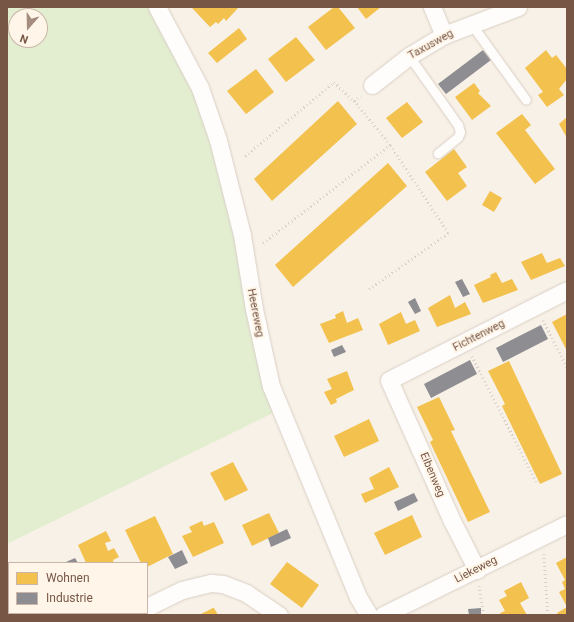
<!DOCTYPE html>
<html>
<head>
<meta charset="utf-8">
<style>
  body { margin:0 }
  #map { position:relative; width:574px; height:622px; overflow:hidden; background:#f8f1e7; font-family:Roboto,sans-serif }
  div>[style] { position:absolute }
  .green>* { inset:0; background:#e3eed1 }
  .homes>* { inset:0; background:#f2c14e }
  .industry>* { inset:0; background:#8d8d92 }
  .path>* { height:2.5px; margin-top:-1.25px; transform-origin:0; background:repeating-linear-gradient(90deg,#dad0cb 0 1px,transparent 0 4px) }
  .roads { filter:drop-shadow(0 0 1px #d9cec5) drop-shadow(0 0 1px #d9cec5) }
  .lane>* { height:9px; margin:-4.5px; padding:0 4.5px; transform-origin:4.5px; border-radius:4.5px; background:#fefdfb }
  .street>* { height:17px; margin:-8.5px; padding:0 8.5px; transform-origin:8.5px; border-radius:8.5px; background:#fefdfb }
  span { translate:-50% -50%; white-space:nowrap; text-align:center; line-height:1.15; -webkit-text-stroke:4px #fff6e9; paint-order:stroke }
  .street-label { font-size:11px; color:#775646 }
  .frame { position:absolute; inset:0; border:8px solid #775646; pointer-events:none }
  .legend { position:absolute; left:8px; top:562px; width:140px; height:52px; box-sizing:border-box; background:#fff6e9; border:1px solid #c9b6a8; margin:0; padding:5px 7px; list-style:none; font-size:12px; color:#775646 }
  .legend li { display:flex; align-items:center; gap:8px; height:20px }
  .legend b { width:20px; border:1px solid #c9b6a8 }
  .north { position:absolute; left:8px; top:8px; width:40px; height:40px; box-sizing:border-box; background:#fff6e9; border:1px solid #c9b6a8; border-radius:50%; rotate:200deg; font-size:11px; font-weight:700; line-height:16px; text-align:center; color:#775646 }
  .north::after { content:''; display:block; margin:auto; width:14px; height:18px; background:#a48c7e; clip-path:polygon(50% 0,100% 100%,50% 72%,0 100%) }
</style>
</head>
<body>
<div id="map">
  <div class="green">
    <div style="clip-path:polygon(evenodd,7px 7px,157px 7px,200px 88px,281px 409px,7px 544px,7px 7px,16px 16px,40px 16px,40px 40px,16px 40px,16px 16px)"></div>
  </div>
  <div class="homes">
    <div style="clip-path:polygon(239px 7px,226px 21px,224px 18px,218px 24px,216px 22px,210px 27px,192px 8px)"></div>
    <div style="clip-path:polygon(334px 7px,338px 7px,355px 28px,326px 50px,308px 27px)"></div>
    <div style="clip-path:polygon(357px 7px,381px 7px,366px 19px)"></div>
    <div style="clip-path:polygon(239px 28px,247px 39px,217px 63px,208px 53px)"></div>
    <div style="clip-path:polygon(296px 37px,315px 60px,286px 82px,268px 59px)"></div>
    <div style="clip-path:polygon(546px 50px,552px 58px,556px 55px,567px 69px,567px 79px,559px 89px,564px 95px,547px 107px,538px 95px,543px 92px,525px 68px)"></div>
    <div style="clip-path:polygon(256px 69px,274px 92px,246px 114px,227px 91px)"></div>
    <div style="clip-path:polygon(474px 83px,480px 91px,478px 93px,491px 106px,472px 120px,455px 97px)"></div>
    <div style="clip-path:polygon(338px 101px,357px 124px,272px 201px,254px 179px)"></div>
    <div style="clip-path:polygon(407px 102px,423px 122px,402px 138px,386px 118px)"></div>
    <div style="clip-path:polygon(522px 114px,531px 125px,525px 130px,555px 169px,535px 184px,496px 133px)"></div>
    <div style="clip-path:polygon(567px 117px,567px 138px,559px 124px)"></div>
    <div style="clip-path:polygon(454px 149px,467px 167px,458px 173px,467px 186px,447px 201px,425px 172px)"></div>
    <div style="clip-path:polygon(388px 163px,407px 186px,293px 287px,275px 265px)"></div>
    <div style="clip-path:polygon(490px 191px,502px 198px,494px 212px,482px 205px)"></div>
    <div style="clip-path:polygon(542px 253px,547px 263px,560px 258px,565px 266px,531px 280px,521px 262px)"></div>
    <div style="clip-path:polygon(496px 272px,502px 283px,512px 279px,518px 290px,483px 303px,474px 285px,491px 277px,490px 275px)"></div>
    <div style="clip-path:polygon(450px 295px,455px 308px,465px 302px,471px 314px,437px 327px,428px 308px)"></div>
    <div style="clip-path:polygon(343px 311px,347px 323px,358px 318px,363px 330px,329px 343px,320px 324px,336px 318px,335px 315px)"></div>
    <div style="clip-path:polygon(401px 312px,406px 324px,415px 320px,420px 331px,388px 345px,379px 324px)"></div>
    <div style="clip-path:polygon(567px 314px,567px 351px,552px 322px)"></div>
    <div style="clip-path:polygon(509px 361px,562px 474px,540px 484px,502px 406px,505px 404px,488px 371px)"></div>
    <div style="clip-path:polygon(347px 371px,354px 390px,336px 399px,337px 402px,331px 405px,324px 392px,332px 389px,327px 379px)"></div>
    <div style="clip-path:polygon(439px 397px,455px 430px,451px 431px,490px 512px,468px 522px,430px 442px,433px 440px,417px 407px)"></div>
    <div style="clip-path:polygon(369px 419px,379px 441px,344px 457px,334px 436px)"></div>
    <div style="clip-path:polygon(233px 462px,248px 490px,225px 501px,210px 473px)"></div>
    <div style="clip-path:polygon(389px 467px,399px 487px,365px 503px,361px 494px,374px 489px,369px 478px)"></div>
    <div style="clip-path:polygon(269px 513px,279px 533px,252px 546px,242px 525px)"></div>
    <div style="clip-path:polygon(412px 515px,422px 537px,385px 555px,374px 533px)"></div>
    <div style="clip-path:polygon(155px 516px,173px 554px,147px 567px,147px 563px,141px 563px,125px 530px)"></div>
    <div style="clip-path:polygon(202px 521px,204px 526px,214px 522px,224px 543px,193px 557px,182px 536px,192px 532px,189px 527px)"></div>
    <div style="clip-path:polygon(106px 531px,111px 541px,105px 543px,108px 551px,114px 548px,119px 557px,113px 560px,114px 563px,86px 563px,78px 545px)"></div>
    <div style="clip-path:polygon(567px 557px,567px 607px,559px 592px,565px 589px,562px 582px,565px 580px,556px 563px)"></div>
    <div style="clip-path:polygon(287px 562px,319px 585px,302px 608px,270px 584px)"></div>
    <div style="clip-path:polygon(521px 582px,529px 598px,520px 603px,527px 615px,501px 615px,500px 613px,505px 611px,499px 600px,507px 596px,504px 591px)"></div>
    <div style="clip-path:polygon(567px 607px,567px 615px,558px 615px,557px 613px)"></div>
    <div style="clip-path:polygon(214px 608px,218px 615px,199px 615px,213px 608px)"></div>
    <div style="clip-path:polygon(9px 609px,9px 613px,38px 615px,7px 615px)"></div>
    <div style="clip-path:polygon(59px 613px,76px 613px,72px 615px)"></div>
  </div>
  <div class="industry">
    <div style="clip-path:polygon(483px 50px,491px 60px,446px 94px,438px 84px)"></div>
    <div style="clip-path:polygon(462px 279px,470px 294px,463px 297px,455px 282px)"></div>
    <div style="clip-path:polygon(415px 298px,421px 311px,415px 314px,408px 302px)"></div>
    <div style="clip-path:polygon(541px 325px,548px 339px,503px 362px,496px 348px)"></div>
    <div style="clip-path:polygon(342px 345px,346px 352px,334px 357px,331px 350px)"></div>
    <div style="clip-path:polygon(470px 360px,477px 374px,431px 398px,424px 384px)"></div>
    <div style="clip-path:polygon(414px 493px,418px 501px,398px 511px,394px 502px)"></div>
    <div style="clip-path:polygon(287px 529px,291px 538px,271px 547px,268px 538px)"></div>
    <div style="clip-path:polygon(182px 550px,188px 563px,175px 569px,168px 557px)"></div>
    <div style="clip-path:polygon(75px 558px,78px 563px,67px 563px,66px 562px)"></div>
    <div style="clip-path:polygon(481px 608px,481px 615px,469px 615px,468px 609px)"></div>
  </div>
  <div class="path">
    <div style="left:245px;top:156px;width:116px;rotate:-39.7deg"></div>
    <div style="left:334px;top:82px;width:28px;rotate:44deg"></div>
    <div style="left:263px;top:243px;width:160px;rotate:-37.7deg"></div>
    <div style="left:390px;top:145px;width:57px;rotate:-129.3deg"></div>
    <div style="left:354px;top:101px;width:8px;rotate:-40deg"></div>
    <div style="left:369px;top:289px;width:97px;rotate:-35.3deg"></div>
    <div style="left:448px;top:233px;width:105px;rotate:-123.4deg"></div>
    <div style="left:543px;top:320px;width:53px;rotate:62.9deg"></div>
    <div style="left:472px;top:356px;width:143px;rotate:62.9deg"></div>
    <div style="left:544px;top:554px;width:61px;rotate:86.2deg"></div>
    <div style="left:479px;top:586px;width:29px;rotate:80deg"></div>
  </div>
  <div class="roads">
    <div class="lane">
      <div style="left:472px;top:25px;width:92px;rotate:54.2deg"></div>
      <div style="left:409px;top:56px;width:85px;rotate:54.6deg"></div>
      <div style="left:458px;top:125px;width:7px;rotate:74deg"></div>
      <div style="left:460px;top:132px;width:5px;rotate:112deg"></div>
      <div style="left:458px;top:137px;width:26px;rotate:141deg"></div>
    </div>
    <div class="street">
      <div style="left:157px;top:7px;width:92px;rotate:62deg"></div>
      <div style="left:200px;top:88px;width:55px;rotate:70.9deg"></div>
      <div style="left:218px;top:140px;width:98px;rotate:75.8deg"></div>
      <div style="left:242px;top:235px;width:75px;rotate:80.8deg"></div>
      <div style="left:254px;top:309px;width:79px;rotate:77.6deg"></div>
      <div style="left:271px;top:386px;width:228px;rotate:67.6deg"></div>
      <div style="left:358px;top:597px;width:21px;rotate:59deg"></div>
      <div style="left:432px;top:7px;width:30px;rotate:67deg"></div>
      <div style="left:372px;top:85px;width:47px;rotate:-38.1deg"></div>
      <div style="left:409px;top:56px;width:41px;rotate:-31deg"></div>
      <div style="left:444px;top:35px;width:79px;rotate:-20.7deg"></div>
      <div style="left:477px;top:570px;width:55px;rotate:-117deg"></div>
      <div style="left:452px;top:521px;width:154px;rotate:-114.1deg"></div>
      <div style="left:389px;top:380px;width:199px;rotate:-26.8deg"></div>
      <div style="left:147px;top:607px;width:39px;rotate:-26deg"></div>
      <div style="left:182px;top:590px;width:30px;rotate:-14deg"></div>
      <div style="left:211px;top:583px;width:12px;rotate:5deg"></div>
      <div style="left:223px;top:584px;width:25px;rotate:21deg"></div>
      <div style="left:246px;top:593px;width:40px;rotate:34deg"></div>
      <div style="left:131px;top:615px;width:4px;rotate:-27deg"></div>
      <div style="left:383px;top:615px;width:205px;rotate:-26.3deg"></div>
    </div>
  </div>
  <div class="street-label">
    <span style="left:431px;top:45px;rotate:-29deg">Taxusweg</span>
    <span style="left:255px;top:313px;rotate:79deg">Heereweg</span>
    <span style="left:479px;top:336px;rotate:-27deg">Fichtenweg</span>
    <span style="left:432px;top:475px;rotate:67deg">Eibenweg</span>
    <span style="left:476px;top:570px;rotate:-27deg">Liekeweg</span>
  </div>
  <div class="frame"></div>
  <ul class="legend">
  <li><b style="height:11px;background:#f2c14e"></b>Wohnen</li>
  <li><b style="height:11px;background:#8d8d92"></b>Industrie</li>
  </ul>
  <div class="north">N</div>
</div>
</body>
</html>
